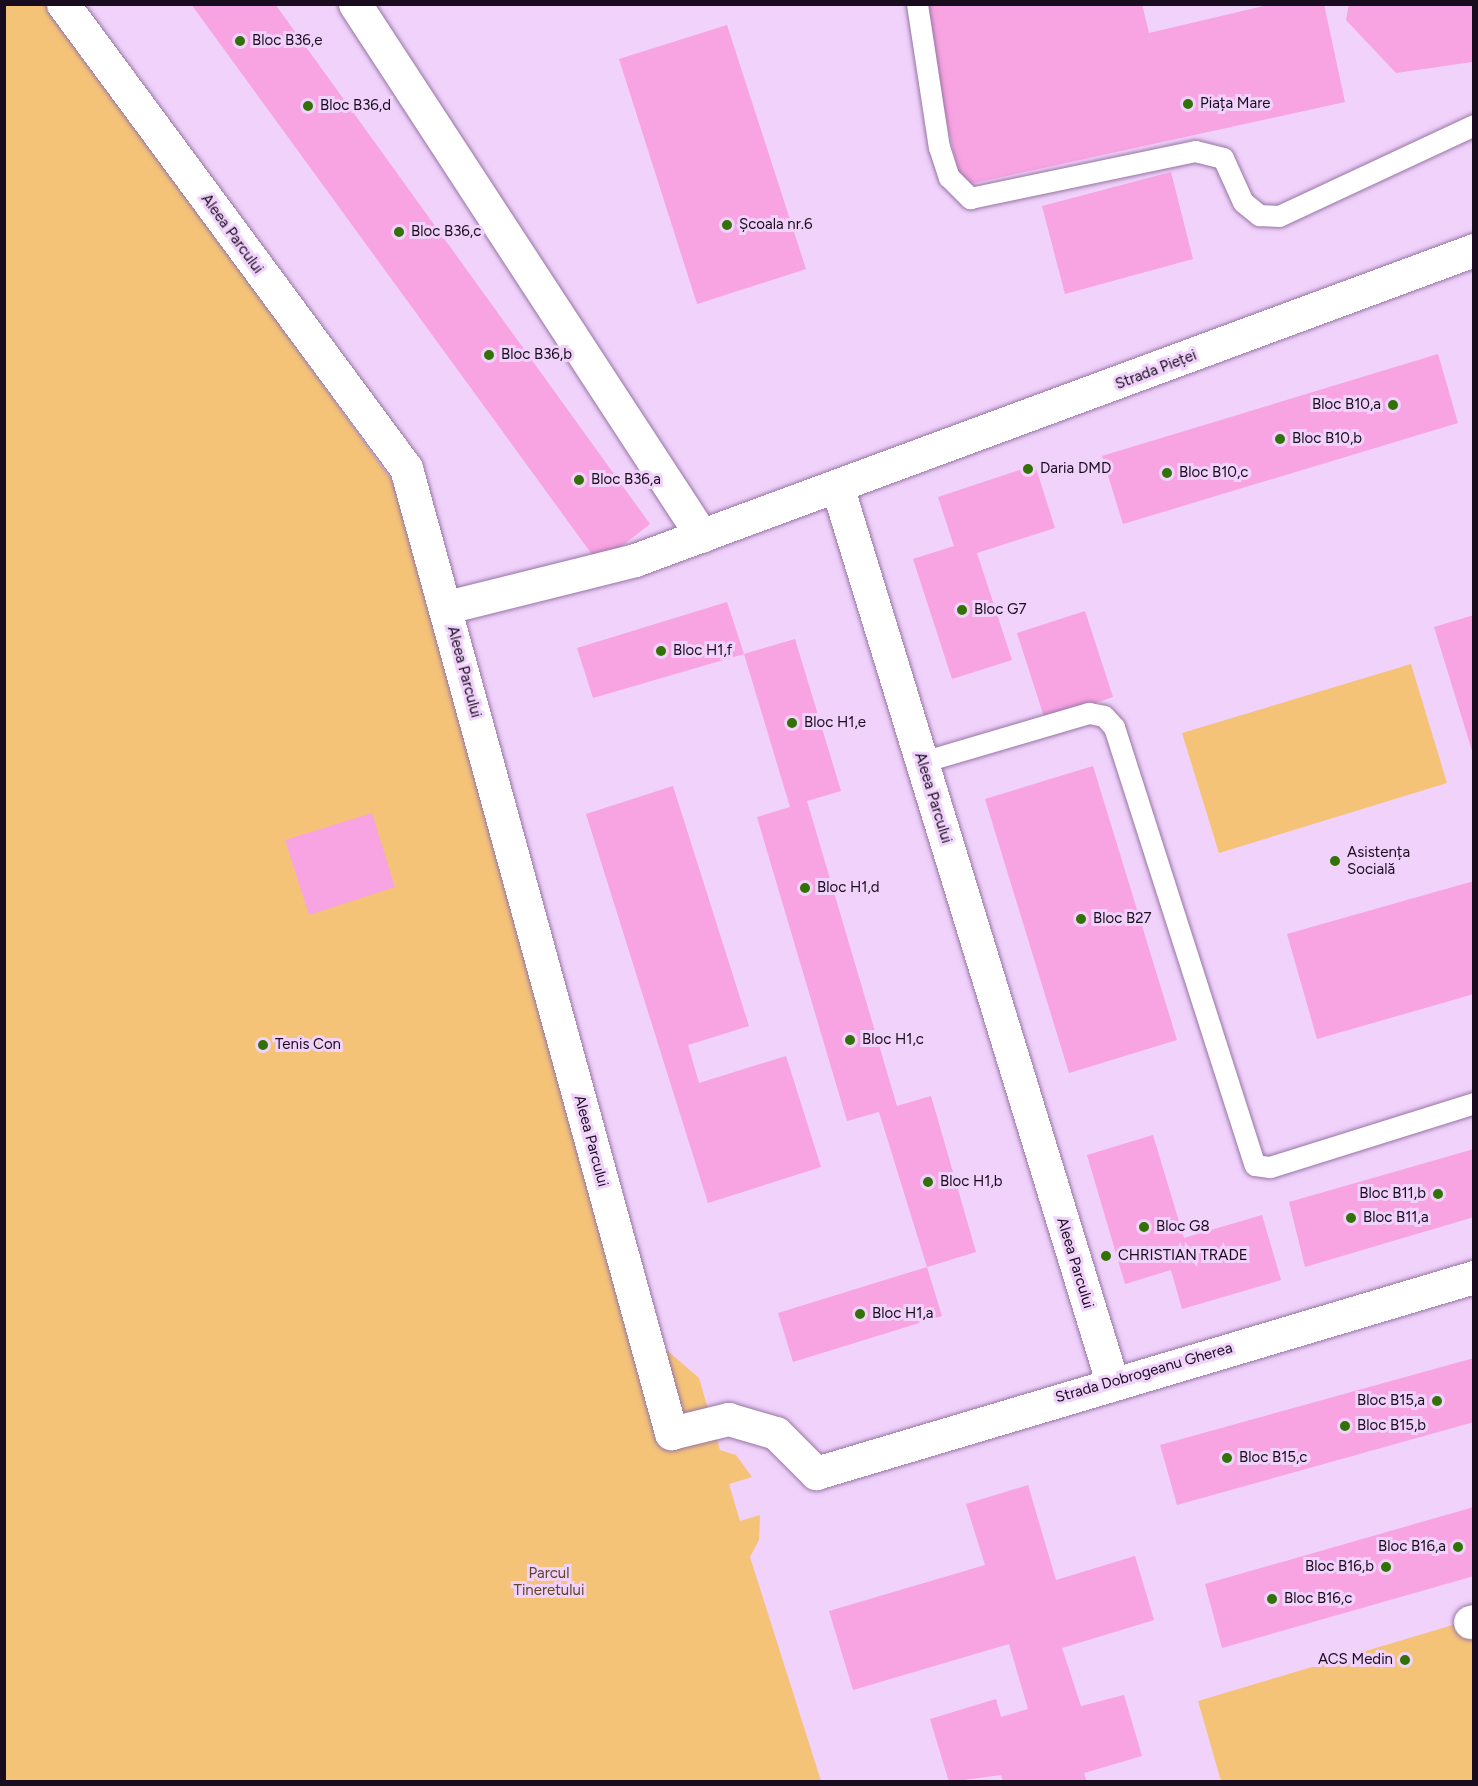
<!DOCTYPE html>
<html>
<head>
<meta charset="utf-8">
<style>
  body { margin:0 }
  #map { position:relative; width:1478px; height:1786px; overflow:hidden; background:#f0d2fb; font-family:Figtree,sans-serif }
  div>[style] { position:absolute }
  .green>* { inset:0; background:#f4c378 }
  .building>* { inset:0; background:#f8a3e2 }
  .roads { filter:drop-shadow(0 0 2px #9774a4) drop-shadow(0 0 2px #9774a4) }
  .lane>* { height:21px; margin:-10.5px; padding:0 10.5px; transform-origin:10.5px; border-radius:10.5px; background:#fff }
  .street>* { height:33px; margin:-16.5px; padding:0 16.5px; transform-origin:16.5px; border-radius:16.5px; background:#fff }
  .dots>* { width:16px; height:16px; translate:-50% -50%; box-sizing:border-box; border:3px solid #f0d2fb; border-radius:50% }
  span { translate:-50% -50%; white-space:nowrap; text-align:center; line-height:1.15; -webkit-text-stroke:6px #f0d2fb; paint-order:stroke }
  .poi-label { font-size:15px; color:#190c1e }
  .left { translate:0 -50%; text-align:left }
  .right { translate:-100% -50%; text-align:right }
  .street-label { font-size:15px; color:#190c1e }
  .park-label { font-size:15px; color:#5f4721 }
  .frame { position:absolute; inset:0; border:6px solid #190c1e; pointer-events:none }
</style>
</head>
<body>
<div id="map">
  <div class="green">
    <div style="clip-path:polygon(48px 4px,393px 482px,654px 1339px,699px 1378px,720px 1450px,736px 1455px,752px 1477px,729px 1484px,740px 1521px,760px 1515px,759px 1540px,750px 1557px,821px 1781px,5px 1781px,4px 5px)"></div>
    <div style="clip-path:polygon(1411px 664px,1447px 783px,1219px 853px,1182px 733px)"></div>
    <div style="clip-path:polygon(1473px 1619px,1473px 1781px,1221px 1781px,1198px 1701px)"></div>
  </div>
  <div class="building">
    <div style="clip-path:polygon(191px 4px,275px 4px,650px 524px,599px 564px)"></div>
    <div style="clip-path:polygon(921px 4px,1142px 4px,1149px 33px,1272px 4px,1324px 4px,1345px 102px,961px 186px)"></div>
    <div style="clip-path:polygon(1349px 4px,1474px 4px,1472px 62px,1396px 73px,1346px 20px)"></div>
    <div style="clip-path:polygon(727px 25px,806px 269px,697px 304px,619px 59px)"></div>
    <div style="clip-path:polygon(1171px 172px,1193px 259px,1065px 294px,1042px 206px)"></div>
    <div style="clip-path:polygon(1438px 354px,1458px 423px,1123px 524px,1102px 456px)"></div>
    <div style="clip-path:polygon(1035px 465px,1055px 528px,977px 553px,1012px 660px,952px 679px,913px 559px,954px 546px,938px 497px)"></div>
    <div style="clip-path:polygon(727px 602px,744px 654px,593px 698px,577px 648px)"></div>
    <div style="clip-path:polygon(1085px 611px,1113px 697px,1045px 720px,1017px 633px)"></div>
    <div style="clip-path:polygon(1474px 615px,1474px 754px,1473px 754px,1434px 627px)"></div>
    <div style="clip-path:polygon(795px 639px,841px 791px,807px 801px,897px 1106px,931px 1096px,976px 1252px,927px 1267px,942px 1316px,793px 1362px,778px 1313px,927px 1267px,879px 1112px,847px 1121px,757px 817px,790px 807px,744px 654px)"></div>
    <div style="clip-path:polygon(1093px 766px,1177px 1040px,1069px 1073px,985px 799px)"></div>
    <div style="clip-path:polygon(673px 786px,749px 1026px,688px 1045px,699px 1083px,786px 1056px,821px 1167px,708px 1203px,586px 814px)"></div>
    <div style="clip-path:polygon(372px 813px,395px 887px,309px 915px,285px 840px)"></div>
    <div style="clip-path:polygon(1474px 881px,1474px 994px,1317px 1039px,1287px 934px)"></div>
    <div style="clip-path:polygon(1153px 1135px,1184px 1238px,1262px 1215px,1281px 1280px,1182px 1309px,1171px 1270px,1125px 1284px,1087px 1155px)"></div>
    <div style="clip-path:polygon(1474px 1149px,1474px 1217px,1305px 1267px,1289px 1202px)"></div>
    <div style="clip-path:polygon(1474px 1358px,1474px 1422px,1177px 1505px,1160px 1445px)"></div>
    <div style="clip-path:polygon(1028px 1485px,1056px 1580px,1135px 1556px,1154px 1620px,1062px 1648px,1081px 1706px,1124px 1695px,1142px 1756px,1084px 1773px,1087px 1782px,1003px 1782px,1001px 1775px,949px 1782px,930px 1719px,996px 1699px,1001px 1717px,1028px 1709px,1009px 1644px,853px 1690px,829px 1611px,985px 1565px,966px 1504px)"></div>
    <div style="clip-path:polygon(1474px 1507px,1474px 1576px,1222px 1648px,1205px 1584px)"></div>
  </div>
  <div class="roads">
    <div class="lane">
      <div style="left:917px;top:4px;width:145px;rotate:81.3deg"></div>
      <div style="left:939px;top:147px;width:32px;rotate:72deg"></div>
      <div style="left:949px;top:177px;width:30px;rotate:45deg"></div>
      <div style="left:970px;top:198px;width:230px;rotate:-11.8deg"></div>
      <div style="left:1195px;top:151px;width:29px;rotate:14deg"></div>
      <div style="left:1223px;top:158px;width:48px;rotate:65.6deg"></div>
      <div style="left:1243px;top:202px;width:21px;rotate:39deg"></div>
      <div style="left:1259px;top:215px;width:20px;rotate:3deg"></div>
      <div style="left:1279px;top:216px;width:215px;rotate:-25deg"></div>
      <div style="left:922px;top:762px;width:174px;rotate:-16.4deg"></div>
      <div style="left:1089px;top:713px;width:15px;rotate:11deg"></div>
      <div style="left:1104px;top:716px;width:15px;rotate:48deg"></div>
      <div style="left:1114px;top:727px;width:460px;rotate:72.2deg"></div>
      <div style="left:1255px;top:1165px;width:15px;rotate:8deg"></div>
      <div style="left:1270px;top:1167px;width:214px;rotate:-17.4deg"></div>
    </div>
    <div class="street">
      <div style="left:63px;top:4px;width:577px;rotate:53.53deg"></div>
      <div style="left:406px;top:468px;width:1001px;rotate:74.64deg"></div>
      <div style="left:671px;top:1433px;width:59px;rotate:-13.8deg"></div>
      <div style="left:728px;top:1419px;width:50px;rotate:16.3deg"></div>
      <div style="left:776px;top:1433px;width:57px;rotate:45deg"></div>
      <div style="left:816px;top:1473px;width:687px;rotate:-16.59deg"></div>
      <div style="left:355px;top:4px;width:635px;rotate:56.89deg"></div>
      <div style="left:838px;top:489px;width:934px;rotate:72.94deg"></div>
      <div style="left:447px;top:607px;width:194px;rotate:-14deg"></div>
      <div style="left:635px;top:560px;width:894px;rotate:-20.28deg"></div>
      <div style="left:1470px;top:1622px;width:4px;rotate:-14deg"></div>
    </div>
  </div>
  <div class="dots">
    <div style="left:240px;top:41px;background:#327106"></div>
    <div style="left:1188px;top:104px;background:#327106"></div>
    <div style="left:308px;top:106px;background:#327106"></div>
    <div style="left:727px;top:225px;background:#327106"></div>
    <div style="left:399px;top:232px;background:#327106"></div>
    <div style="left:489px;top:355px;background:#327106"></div>
    <div style="left:1393px;top:405px;background:#327106"></div>
    <div style="left:1280px;top:439px;background:#327106"></div>
    <div style="left:1028px;top:469px;background:#327106"></div>
    <div style="left:1167px;top:473px;background:#327106"></div>
    <div style="left:579px;top:480px;background:#327106"></div>
    <div style="left:962px;top:610px;background:#327106"></div>
    <div style="left:661px;top:651px;background:#327106"></div>
    <div style="left:792px;top:723px;background:#327106"></div>
    <div style="left:1335px;top:861px;background:#327106"></div>
    <div style="left:805px;top:888px;background:#327106"></div>
    <div style="left:1081px;top:919px;background:#327106"></div>
    <div style="left:850px;top:1040px;background:#327106"></div>
    <div style="left:263px;top:1045px;background:#327106"></div>
    <div style="left:928px;top:1182px;background:#327106"></div>
    <div style="left:1438px;top:1194px;background:#327106"></div>
    <div style="left:1351px;top:1218px;background:#327106"></div>
    <div style="left:1144px;top:1227px;background:#327106"></div>
    <div style="left:1106px;top:1256px;background:#327106"></div>
    <div style="left:860px;top:1314px;background:#327106"></div>
    <div style="left:1437px;top:1401px;background:#327106"></div>
    <div style="left:1345px;top:1426px;background:#327106"></div>
    <div style="left:1227px;top:1458px;background:#327106"></div>
    <div style="left:1458px;top:1547px;background:#327106"></div>
    <div style="left:1386px;top:1567px;background:#327106"></div>
    <div style="left:1272px;top:1599px;background:#327106"></div>
    <div style="left:1405px;top:1660px;background:#327106"></div>
  </div>
  <div class="poi-label">
    <span class="left" style="left:252px;top:41px">Bloc B36,e</span>
    <span class="left" style="left:1200px;top:104px">Piața Mare</span>
    <span class="left" style="left:320px;top:106px">Bloc B36,d</span>
    <span class="left" style="left:739px;top:225px">Școala nr.6</span>
    <span class="left" style="left:411px;top:232px">Bloc B36,c</span>
    <span class="left" style="left:501px;top:355px">Bloc B36,b</span>
    <span class="right" style="left:1381px;top:405px">Bloc B10,a</span>
    <span class="left" style="left:1292px;top:439px">Bloc B10,b</span>
    <span class="left" style="left:1040px;top:469px">Daria DMD</span>
    <span class="left" style="left:1179px;top:473px">Bloc B10,c</span>
    <span class="left" style="left:591px;top:480px">Bloc B36,a</span>
    <span class="left" style="left:974px;top:610px">Bloc G7</span>
    <span class="left" style="left:673px;top:651px">Bloc H1,f</span>
    <span class="left" style="left:804px;top:723px">Bloc H1,e</span>
    <span class="left" style="left:1347px;top:861px">Asistența<br>Socială</span>
    <span class="left" style="left:817px;top:888px">Bloc H1,d</span>
    <span class="left" style="left:1093px;top:919px">Bloc B27</span>
    <span class="left" style="left:862px;top:1040px">Bloc H1,c</span>
    <span class="left" style="left:275px;top:1045px">Tenis Con</span>
    <span class="left" style="left:940px;top:1182px">Bloc H1,b</span>
    <span class="right" style="left:1426px;top:1194px">Bloc B11,b</span>
    <span class="left" style="left:1363px;top:1218px">Bloc B11,a</span>
    <span class="left" style="left:1156px;top:1227px">Bloc G8</span>
    <span class="left" style="left:1118px;top:1256px">CHRISTIAN TRADE</span>
    <span class="left" style="left:872px;top:1314px">Bloc H1,a</span>
    <span class="right" style="left:1425px;top:1401px">Bloc B15,a</span>
    <span class="left" style="left:1357px;top:1426px">Bloc B15,b</span>
    <span class="left" style="left:1239px;top:1458px">Bloc B15,c</span>
    <span class="right" style="left:1446px;top:1547px">Bloc B16,a</span>
    <span class="right" style="left:1374px;top:1567px">Bloc B16,b</span>
    <span class="left" style="left:1284px;top:1599px">Bloc B16,c</span>
    <span class="right" style="left:1393px;top:1660px">ACS Medin</span>
  </div>
  <div class="street-label">
    <span style="left:232px;top:234px;rotate:54deg">Aleea Parcului</span>
    <span style="left:1156px;top:370px;rotate:-21deg">Strada Pieței</span>
    <span style="left:464px;top:672px;rotate:75deg">Aleea Parcului</span>
    <span style="left:933px;top:798px;rotate:73deg">Aleea Parcului</span>
    <span style="left:591px;top:1141px;rotate:75deg">Aleea Parcului</span>
    <span style="left:1075px;top:1263px;rotate:73deg">Aleea Parcului</span>
    <span style="left:1144px;top:1373px;rotate:-16deg">Strada Dobrogeanu Gherea</span>
  </div>
  <div class="park-label">
    <span style="left:549px;top:1582px">Parcul<br>Tineretului</span>
  </div>
  <div class="frame"></div>
</div>
</body>
</html>
